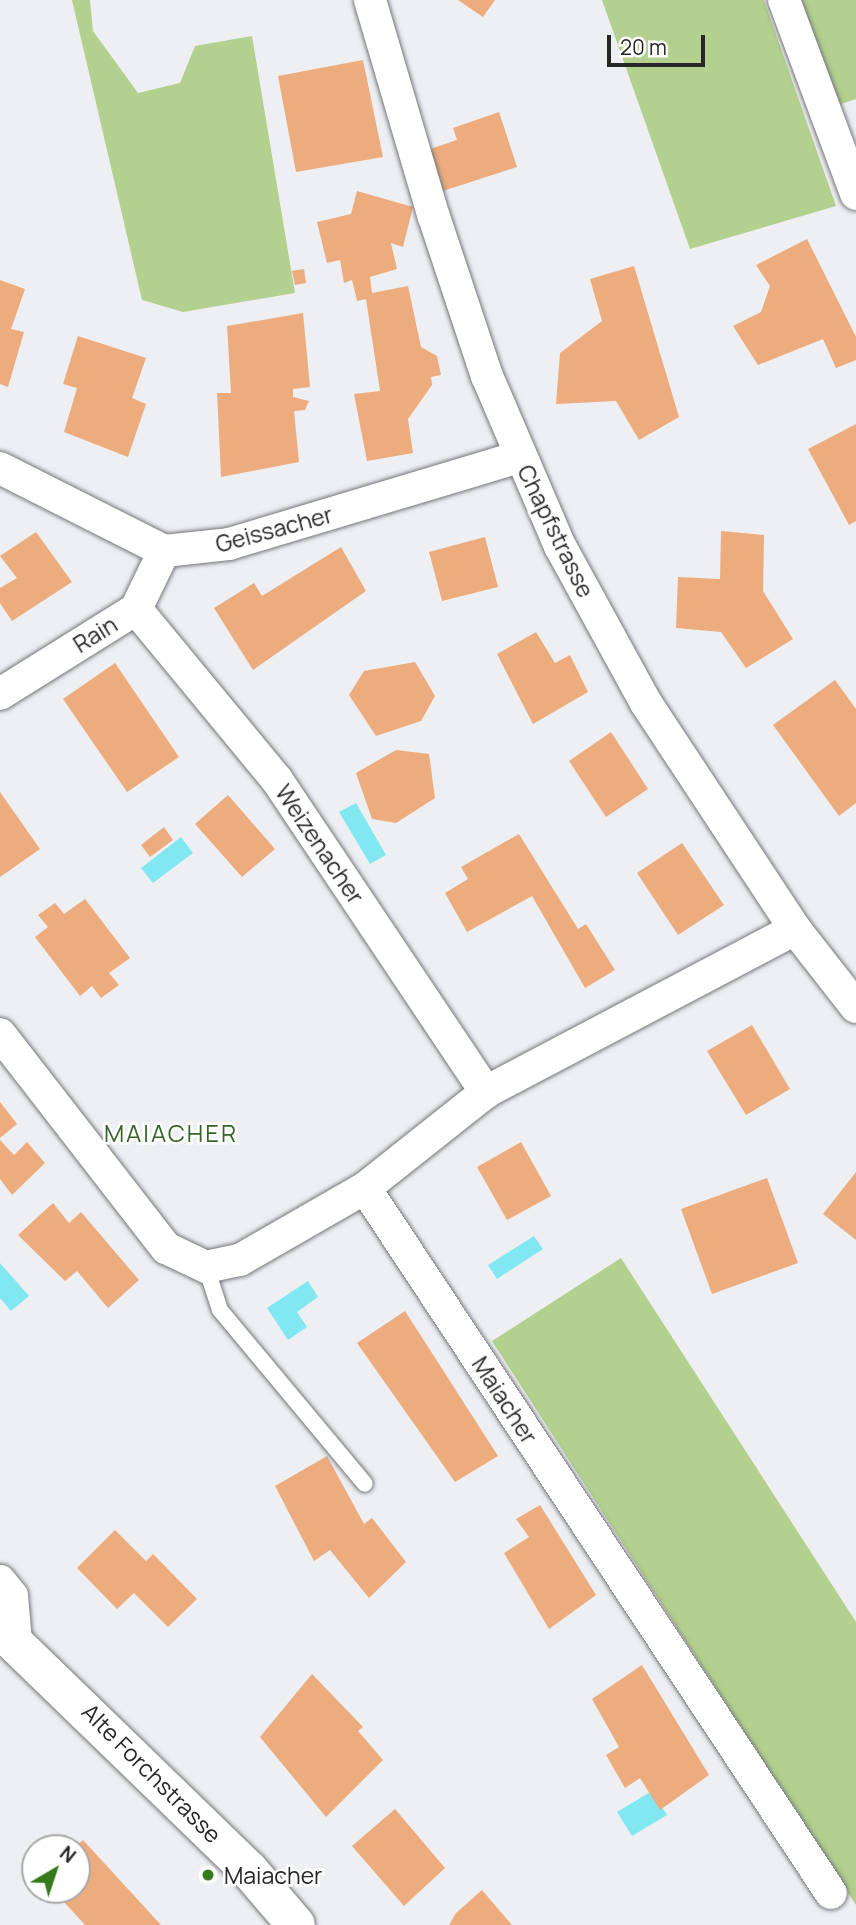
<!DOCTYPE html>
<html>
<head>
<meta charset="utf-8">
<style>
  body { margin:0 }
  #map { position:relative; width:856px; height:1925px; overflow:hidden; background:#eeeff3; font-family:Manrope,sans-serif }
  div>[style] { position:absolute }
  .green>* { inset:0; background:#b3d08f }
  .water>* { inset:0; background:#81e7f1 }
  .building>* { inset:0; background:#ecac7e }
  .roads { filter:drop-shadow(0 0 2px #76777a) drop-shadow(0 0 2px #76777a) }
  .service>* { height:16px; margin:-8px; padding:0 8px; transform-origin:8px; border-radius:8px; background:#fff }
  .minor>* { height:32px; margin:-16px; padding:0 16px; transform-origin:16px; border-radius:16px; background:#fff }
  .tertiary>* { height:38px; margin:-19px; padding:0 19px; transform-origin:19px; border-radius:19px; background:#fff }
  .dots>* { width:19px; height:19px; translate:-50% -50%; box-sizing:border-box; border:4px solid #fff; border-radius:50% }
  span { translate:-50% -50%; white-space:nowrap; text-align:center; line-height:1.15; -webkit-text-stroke:5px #fff; paint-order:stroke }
  .street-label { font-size:23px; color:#272728 }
  .poi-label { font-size:23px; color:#272728 }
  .left { translate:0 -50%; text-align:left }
  .neighbourhood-label { font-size:24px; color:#38642b; letter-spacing:2px }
  .north { position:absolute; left:21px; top:1834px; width:70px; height:70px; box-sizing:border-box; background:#fff; border:2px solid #a9a9a9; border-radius:50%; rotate:39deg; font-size:19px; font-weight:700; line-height:28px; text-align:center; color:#272728 }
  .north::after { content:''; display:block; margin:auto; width:24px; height:32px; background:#357b1d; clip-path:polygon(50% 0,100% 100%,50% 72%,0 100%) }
  .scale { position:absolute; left:607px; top:35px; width:98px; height:32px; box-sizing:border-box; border:4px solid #272728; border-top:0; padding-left:9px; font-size:21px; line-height:24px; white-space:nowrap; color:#272728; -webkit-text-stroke:5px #fff; paint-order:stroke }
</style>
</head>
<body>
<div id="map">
  <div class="green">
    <div style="clip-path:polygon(72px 0,90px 0,93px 31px,138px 93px,180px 83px,195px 46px,252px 36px,295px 293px,183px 312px,142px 300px)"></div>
    <div style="clip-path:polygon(602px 0,764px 0,836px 206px,690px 249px)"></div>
    <div style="clip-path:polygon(790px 0,856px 0,856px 99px,829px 108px)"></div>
    <div style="clip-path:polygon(621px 1258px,856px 1622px,856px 1905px,492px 1341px)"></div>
  </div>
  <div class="water">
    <div style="clip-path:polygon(356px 803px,386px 855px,370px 864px,339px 812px)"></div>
    <div style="clip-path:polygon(181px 837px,193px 853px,153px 883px,141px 868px)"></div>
    <div style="clip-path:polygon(534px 1236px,543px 1249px,497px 1279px,488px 1265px)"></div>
    <div style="clip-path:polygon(0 1263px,29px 1296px,11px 1311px,0 1298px)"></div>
    <div style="clip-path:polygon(308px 1281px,318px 1297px,297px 1312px,307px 1327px,288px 1340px,267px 1308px)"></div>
    <div style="clip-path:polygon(652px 1791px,667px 1815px,632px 1836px,617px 1812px)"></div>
  </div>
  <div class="building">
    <div style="clip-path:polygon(458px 0,495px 0,483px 17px)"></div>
    <div style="clip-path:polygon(363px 60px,383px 157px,296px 172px,278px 76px)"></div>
    <div style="clip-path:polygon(499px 112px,517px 167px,443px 191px,430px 149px,457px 140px,453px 128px)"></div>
    <div style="clip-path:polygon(357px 191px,413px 207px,403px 247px,391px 243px,397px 269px,370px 277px,372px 293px,408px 286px,421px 347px,437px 356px,441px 375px,431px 377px,432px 385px,408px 419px,413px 453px,367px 461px,354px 394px,380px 391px,366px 299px,357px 301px,352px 280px,344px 283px,340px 260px,327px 263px,317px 222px,351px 214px)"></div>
    <div style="clip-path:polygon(807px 239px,856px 337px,856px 360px,836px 368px,823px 339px,758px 365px,733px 326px,761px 312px,770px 286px,756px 265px)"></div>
    <div style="clip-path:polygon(634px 266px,679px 417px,639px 440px,616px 401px,556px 404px,560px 353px,602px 321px,590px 279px)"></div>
    <div style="clip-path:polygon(304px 269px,306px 283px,295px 285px,292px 271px)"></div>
    <div style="clip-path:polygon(0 280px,25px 289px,11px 329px,24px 332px,8px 387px,0 384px)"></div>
    <div style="clip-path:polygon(303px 313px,310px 387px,293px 389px,293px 397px,309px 401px,305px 410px,294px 411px,299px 462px,221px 477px,217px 393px,231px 393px,227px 326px)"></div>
    <div style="clip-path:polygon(78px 336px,146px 358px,132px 398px,146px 404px,128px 457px,64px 432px,77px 388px,63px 384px)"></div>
    <div style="clip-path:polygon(856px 424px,856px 521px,849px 525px,808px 449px)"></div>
    <div style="clip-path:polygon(721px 531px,764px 535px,763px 591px,793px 639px,746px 668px,721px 632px,676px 628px,678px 577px,720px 579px)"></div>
    <div style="clip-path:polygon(36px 532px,72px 582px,12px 621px,0 603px,0 588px,17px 578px,0 556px)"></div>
    <div style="clip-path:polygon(485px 537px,498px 587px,442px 601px,429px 552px)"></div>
    <div style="clip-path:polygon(341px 547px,366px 591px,253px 670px,214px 608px,254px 583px,262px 596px)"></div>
    <div style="clip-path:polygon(536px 632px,555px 663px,570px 655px,588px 692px,533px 724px,497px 654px)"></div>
    <div style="clip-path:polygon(415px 662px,435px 696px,421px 721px,376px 736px,349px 695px,364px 671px)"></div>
    <div style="clip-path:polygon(115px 663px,179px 757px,127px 792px,63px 699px)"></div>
    <div style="clip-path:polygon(835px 680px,856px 709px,856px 803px,839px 816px,773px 725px)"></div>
    <div style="clip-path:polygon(611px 732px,648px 789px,606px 817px,569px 761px)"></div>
    <div style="clip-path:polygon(396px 750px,429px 754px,435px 798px,396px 823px,372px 819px,356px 773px)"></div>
    <div style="clip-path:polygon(0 792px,40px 849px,0 877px)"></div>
    <div style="clip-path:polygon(228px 795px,275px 849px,242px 877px,195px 824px)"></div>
    <div style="clip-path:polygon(164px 827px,173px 840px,150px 857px,141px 845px)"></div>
    <div style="clip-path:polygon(519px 834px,578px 929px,586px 924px,615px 970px,585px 988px,532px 896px,467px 932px,445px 893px,468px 879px,461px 867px)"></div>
    <div style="clip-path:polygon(682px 843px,724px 905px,678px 935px,637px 873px)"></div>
    <div style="clip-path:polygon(85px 899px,130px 958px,109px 973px,119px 985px,101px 998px,92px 986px,80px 996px,35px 937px,48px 927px,38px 915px,55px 903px,64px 914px)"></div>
    <div style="clip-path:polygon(752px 1025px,790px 1089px,746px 1115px,707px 1051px)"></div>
    <div style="clip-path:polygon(0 1102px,17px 1124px,0 1138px)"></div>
    <div style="clip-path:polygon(0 1140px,14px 1155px,27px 1142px,45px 1163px,12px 1195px,0 1179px)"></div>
    <div style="clip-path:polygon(521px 1142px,551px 1196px,507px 1220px,477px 1167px)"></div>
    <div style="clip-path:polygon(856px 1172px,856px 1240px,823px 1214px)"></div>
    <div style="clip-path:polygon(767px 1178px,798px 1263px,712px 1294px,681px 1209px)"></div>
    <div style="clip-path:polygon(53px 1203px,69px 1223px,81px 1212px,139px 1280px,108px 1308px,77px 1271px,65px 1281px,18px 1235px)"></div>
    <div style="clip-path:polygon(405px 1311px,498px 1456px,455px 1482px,357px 1343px)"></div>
    <div style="clip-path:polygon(327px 1456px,364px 1524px,372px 1518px,406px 1562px,369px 1598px,330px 1550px,314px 1561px,275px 1486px)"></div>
    <div style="clip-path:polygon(540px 1505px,596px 1595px,549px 1629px,504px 1553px,529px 1537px,516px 1519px)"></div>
    <div style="clip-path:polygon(115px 1530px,146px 1561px,153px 1554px,197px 1599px,168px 1627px,134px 1593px,117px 1609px,77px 1568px)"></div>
    <div style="clip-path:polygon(642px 1665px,709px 1775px,660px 1810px,640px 1778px,625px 1788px,606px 1755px,619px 1747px,592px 1699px)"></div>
    <div style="clip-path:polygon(312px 1674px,363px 1727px,358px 1731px,383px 1760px,326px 1817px,260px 1737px)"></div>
    <div style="clip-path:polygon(395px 1809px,445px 1868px,404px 1906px,352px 1846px)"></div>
    <div style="clip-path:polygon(83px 1840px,161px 1925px,85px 1925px,53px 1890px,77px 1890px,74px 1848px)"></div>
    <div style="clip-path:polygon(482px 1890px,512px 1925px,449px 1925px,456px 1913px)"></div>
  </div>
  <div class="roads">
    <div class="service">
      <div style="left:206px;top:1267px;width:45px;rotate:72deg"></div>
      <div style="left:220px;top:1310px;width:226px;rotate:50.2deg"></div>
    </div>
    <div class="minor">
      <div style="left:370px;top:0;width:226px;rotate:73.6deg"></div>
      <div style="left:434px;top:217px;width:168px;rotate:71.6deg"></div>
      <div style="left:487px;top:376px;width:185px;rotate:66.8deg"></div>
      <div style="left:560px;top:546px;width:179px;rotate:61.3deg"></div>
      <div style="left:646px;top:703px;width:271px;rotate:56.6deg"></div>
      <div style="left:795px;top:929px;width:99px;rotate:52deg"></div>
      <div style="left:784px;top:0;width:207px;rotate:69.6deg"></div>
      <div style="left:0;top:468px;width:184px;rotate:26.8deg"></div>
      <div style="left:164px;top:551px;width:65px;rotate:-6.1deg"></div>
      <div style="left:229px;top:544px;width:303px;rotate:-16.7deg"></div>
      <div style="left:136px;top:609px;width:222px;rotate:50.5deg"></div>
      <div style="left:277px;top:780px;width:376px;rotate:56.2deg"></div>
      <div style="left:0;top:694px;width:160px;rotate:-32deg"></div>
      <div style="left:136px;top:609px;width:64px;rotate:-64.2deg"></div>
      <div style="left:0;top:1034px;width:271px;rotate:52.2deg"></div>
      <div style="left:166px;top:1248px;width:44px;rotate:25.4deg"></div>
      <div style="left:206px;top:1267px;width:35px;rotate:-12deg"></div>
      <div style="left:240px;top:1260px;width:144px;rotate:-29.9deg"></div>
      <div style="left:365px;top:1188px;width:154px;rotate:-38.4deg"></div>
      <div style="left:486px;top:1092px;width:349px;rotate:-27.8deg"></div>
      <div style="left:365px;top:1188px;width:845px;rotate:56.54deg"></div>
      <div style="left:0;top:1581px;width:19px;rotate:51deg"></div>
      <div style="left:12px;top:1596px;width:46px;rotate:85deg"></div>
    </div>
    <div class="tertiary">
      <div style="left:0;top:1629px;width:347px;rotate:44.1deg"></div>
      <div style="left:249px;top:1870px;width:72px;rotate:49.5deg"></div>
    </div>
  </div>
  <div class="dots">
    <div style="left:208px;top:1875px;background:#357b1d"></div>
  </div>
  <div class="street-label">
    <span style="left:274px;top:529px;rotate:-15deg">Geissacher</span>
    <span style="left:556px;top:531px;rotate:64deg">Chapfstrasse</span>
    <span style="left:95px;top:634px;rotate:-32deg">Rain</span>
    <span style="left:320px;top:844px;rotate:56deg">Weizenacher</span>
    <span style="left:505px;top:1400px;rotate:57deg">Maiacher</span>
    <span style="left:152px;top:1773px;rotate:45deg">Alte Forchstrasse</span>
  </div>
  <div class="poi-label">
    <span class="left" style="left:224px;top:1875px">Maiacher</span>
  </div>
  <div class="neighbourhood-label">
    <span style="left:171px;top:1133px">MAIACHER</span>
  </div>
  <div class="north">N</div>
  <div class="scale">20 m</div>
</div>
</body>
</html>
